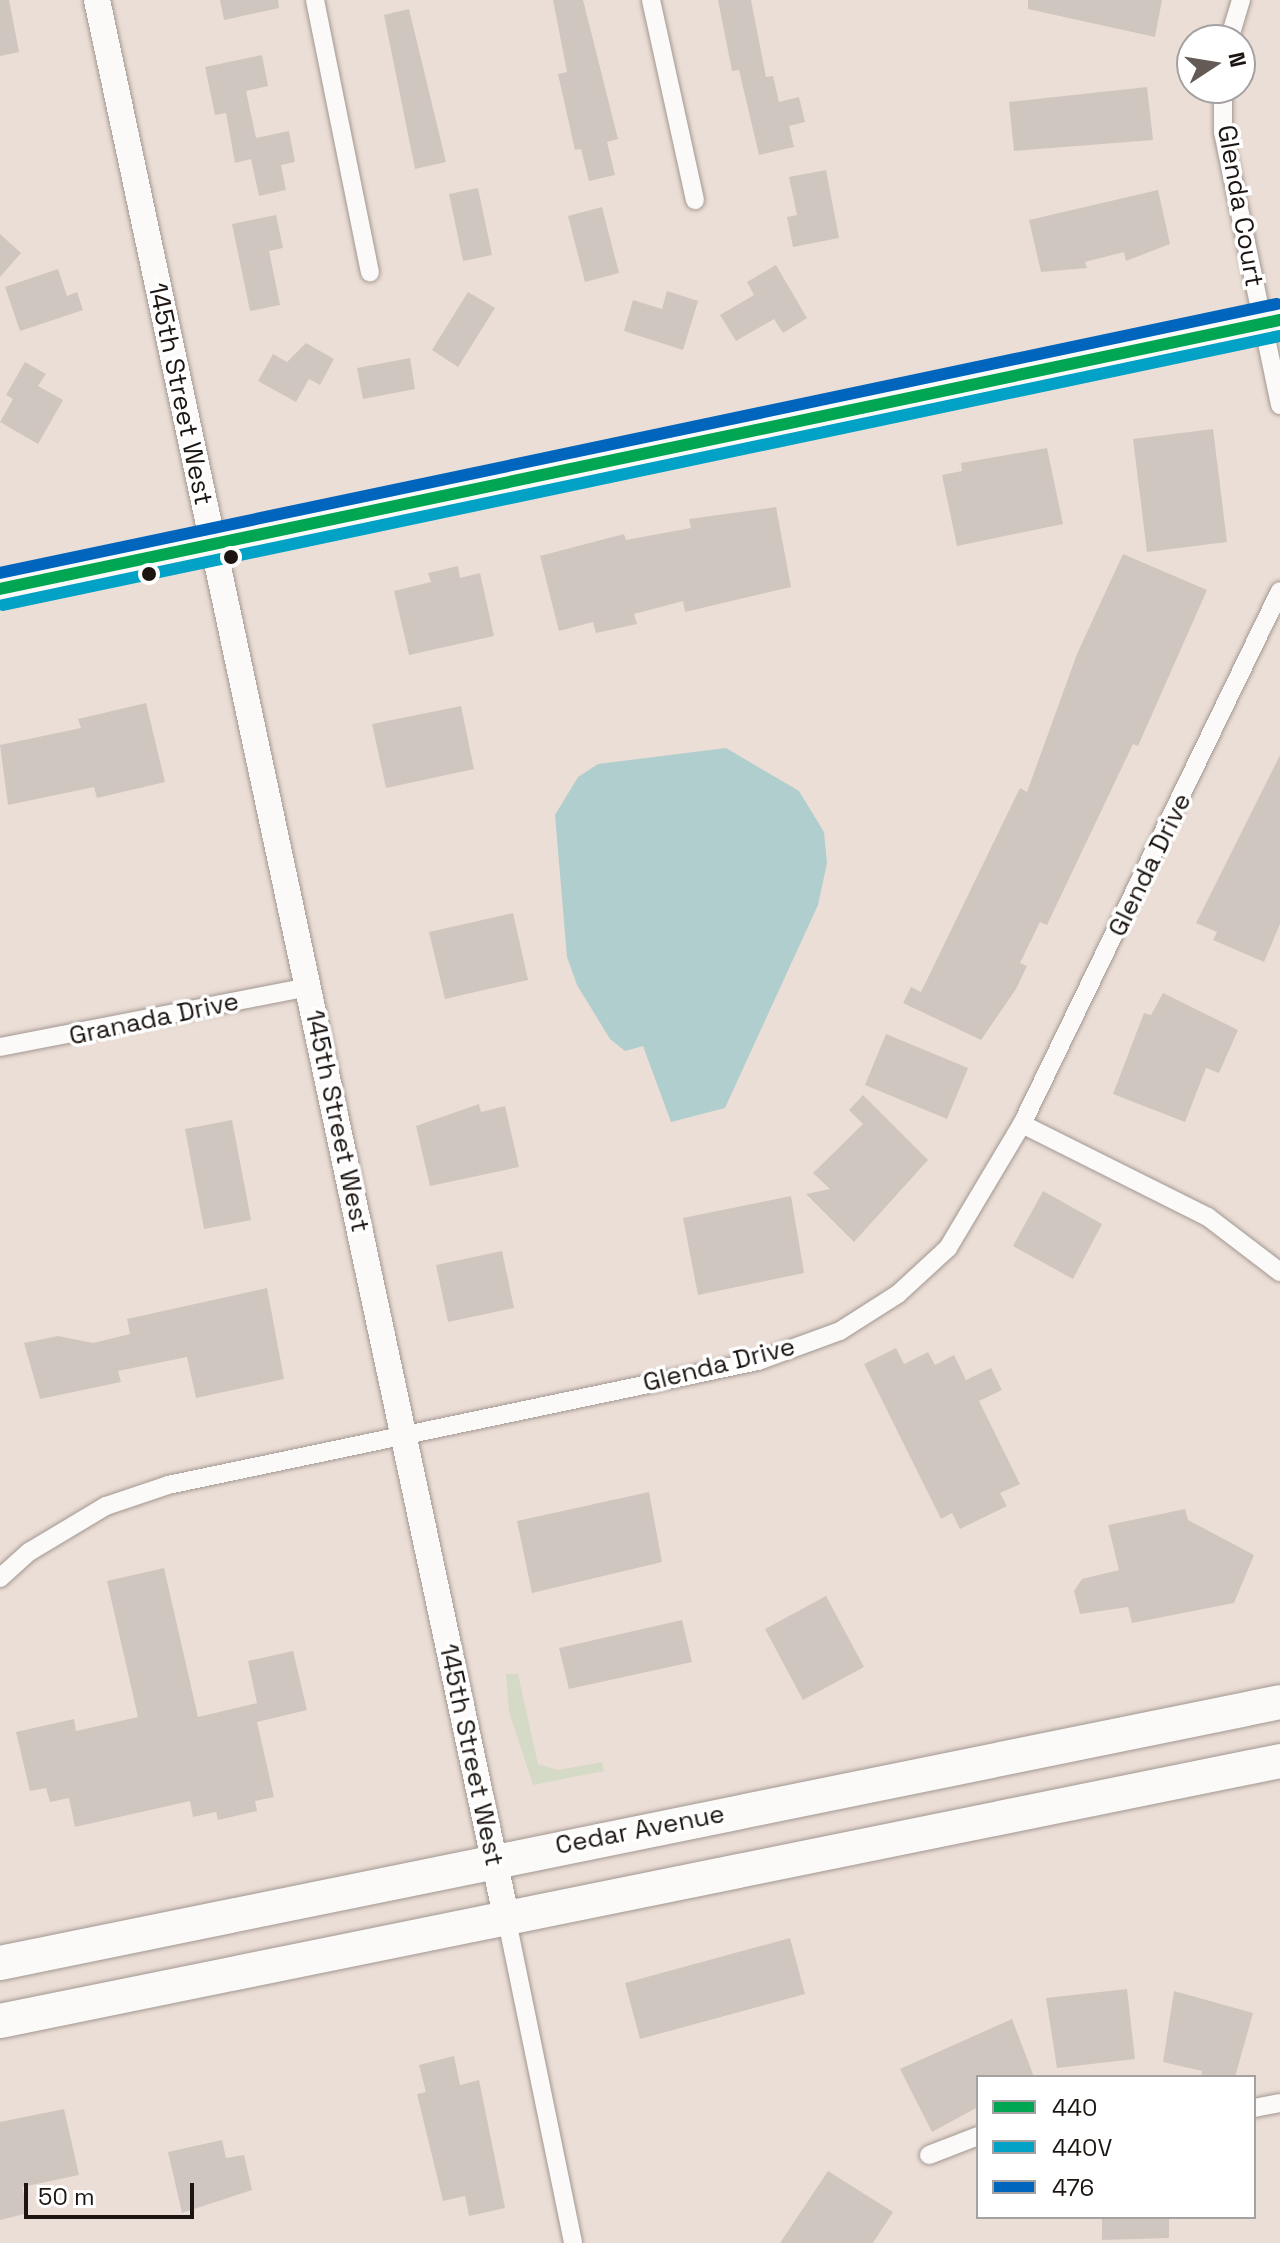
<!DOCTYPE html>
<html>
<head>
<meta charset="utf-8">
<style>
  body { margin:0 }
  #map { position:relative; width:1280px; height:2243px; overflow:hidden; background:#ebded6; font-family:"Space Grotesk",sans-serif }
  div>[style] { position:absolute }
  .green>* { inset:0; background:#d5dac7 }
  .water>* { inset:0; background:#b0cece }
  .building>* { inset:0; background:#d0c6c0 }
  .roads { filter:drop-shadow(0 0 2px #a29892) drop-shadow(0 0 2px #a29892) }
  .street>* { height:18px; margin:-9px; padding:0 9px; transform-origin:9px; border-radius:9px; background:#fcfaf9 }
  .secondary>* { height:26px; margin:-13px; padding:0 13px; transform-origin:13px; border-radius:13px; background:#fcfaf9 }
  .highway>* { height:34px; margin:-17px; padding:0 17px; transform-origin:17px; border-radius:17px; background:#fcfaf9 }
  .bus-1>* { height:12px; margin:-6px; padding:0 6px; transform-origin:6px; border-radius:6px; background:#00a651 }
  .bus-2>* { height:12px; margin:-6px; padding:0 6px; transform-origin:6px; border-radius:6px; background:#01a2c5 }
  .bus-3>* { height:12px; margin:-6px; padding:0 6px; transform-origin:6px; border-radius:6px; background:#0065bd }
  .dots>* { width:22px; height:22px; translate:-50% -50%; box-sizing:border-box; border:4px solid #fff; border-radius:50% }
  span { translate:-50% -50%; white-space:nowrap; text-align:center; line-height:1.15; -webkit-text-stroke:7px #fff; paint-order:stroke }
  .street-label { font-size:26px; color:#1d1511 }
  .legend { position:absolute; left:976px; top:2075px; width:280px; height:144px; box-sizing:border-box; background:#fff; border:2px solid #a5a1a0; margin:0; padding:10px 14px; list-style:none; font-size:24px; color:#1d1511 }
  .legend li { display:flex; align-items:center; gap:16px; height:40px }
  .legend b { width:40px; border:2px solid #a5a1a0 }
  .north { position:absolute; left:1176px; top:24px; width:80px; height:80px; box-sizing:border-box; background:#fff; border:2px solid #a5a1a0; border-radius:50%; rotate:78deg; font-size:22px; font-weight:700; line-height:32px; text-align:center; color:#1d1511 }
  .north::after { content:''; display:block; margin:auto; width:28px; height:36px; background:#655b56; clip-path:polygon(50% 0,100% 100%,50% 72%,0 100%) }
  .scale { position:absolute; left:24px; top:2183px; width:170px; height:36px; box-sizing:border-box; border:4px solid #1d1511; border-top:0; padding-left:10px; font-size:24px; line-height:28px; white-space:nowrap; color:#1d1511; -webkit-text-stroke:6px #fff; paint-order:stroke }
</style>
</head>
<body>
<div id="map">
  <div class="green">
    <div style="clip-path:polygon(506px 1674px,518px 1674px,538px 1764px,558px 1770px,602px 1762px,604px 1771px,533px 1785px,509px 1712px)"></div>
  </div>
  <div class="water">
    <div style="clip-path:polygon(726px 748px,799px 791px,824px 832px,827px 863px,818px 905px,725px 1108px,671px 1122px,643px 1046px,625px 1051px,610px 1039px,577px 985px,567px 957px,555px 815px,578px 777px,598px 764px)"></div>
  </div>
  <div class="building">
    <div style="clip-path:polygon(0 0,9px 0,19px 52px,0 56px)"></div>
    <div style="clip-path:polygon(220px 0,278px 0,279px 8px,224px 20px)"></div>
    <div style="clip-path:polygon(553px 0,583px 0,618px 139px,607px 142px,615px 175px,589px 181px,581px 149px,575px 150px,558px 74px,567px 72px)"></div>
    <div style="clip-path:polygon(718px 0,751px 0,766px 77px,773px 76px,779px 102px,799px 97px,805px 122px,789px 126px,794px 147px,759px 155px,739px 70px,732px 71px)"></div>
    <div style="clip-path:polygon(1028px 0,1162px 0,1155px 37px,1028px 9px)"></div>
    <div style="clip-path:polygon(409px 9px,446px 162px,415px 169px,384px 15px)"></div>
    <div style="clip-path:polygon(262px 55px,268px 86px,246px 91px,256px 138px,289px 131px,295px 162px,281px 165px,286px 190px,259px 196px,251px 159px,235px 163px,226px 113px,215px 115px,205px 67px)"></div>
    <div style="clip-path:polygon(1147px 87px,1153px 140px,1014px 151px,1009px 102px)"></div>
    <div style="clip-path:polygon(826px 170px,839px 238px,793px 247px,787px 217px,797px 215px,789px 177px)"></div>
    <div style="clip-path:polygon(478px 188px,492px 255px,463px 261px,449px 194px)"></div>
    <div style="clip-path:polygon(1158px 190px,1170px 244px,1126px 261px,1124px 252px,1085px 262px,1087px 268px,1041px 272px,1029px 220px)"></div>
    <div style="clip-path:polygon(602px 207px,619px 273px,585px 282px,568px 216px)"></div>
    <div style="clip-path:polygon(276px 215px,283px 248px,269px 251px,280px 305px,250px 311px,232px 224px)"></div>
    <div style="clip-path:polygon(0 234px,21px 253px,0 277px)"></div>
    <div style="clip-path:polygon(776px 265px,807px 318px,783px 333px,774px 319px,736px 341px,720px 315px,754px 295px,747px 282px)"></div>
    <div style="clip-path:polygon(58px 269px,67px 296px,77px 292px,83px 310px,20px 331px,5px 287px)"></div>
    <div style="clip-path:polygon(667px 291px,698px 301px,683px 350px,624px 331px,633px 300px,662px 309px)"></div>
    <div style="clip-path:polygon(468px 292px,495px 308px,458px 367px,432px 350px)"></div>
    <div style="clip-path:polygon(306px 343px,334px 359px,320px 385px,309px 379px,296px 402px,258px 381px,273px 354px,287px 362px)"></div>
    <div style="clip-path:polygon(410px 358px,415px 389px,363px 399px,357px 368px)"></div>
    <div style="clip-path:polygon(25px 362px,46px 374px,38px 386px,63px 400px,38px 444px,0 422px,13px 399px,6px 395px)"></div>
    <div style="clip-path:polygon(1213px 429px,1227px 542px,1147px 552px,1133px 439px)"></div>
    <div style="clip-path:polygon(1047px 448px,1063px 524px,957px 546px,942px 475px,962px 471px,961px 463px)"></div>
    <div style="clip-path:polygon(776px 507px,791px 587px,685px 612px,683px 601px,634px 614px,637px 624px,596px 633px,593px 622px,559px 631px,540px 556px,624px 534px,626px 540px,691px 528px,689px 519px)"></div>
    <div style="clip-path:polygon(1123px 554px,1207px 590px,1138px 746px,1133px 744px,1047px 925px,1040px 922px,1020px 963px,1027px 966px,1016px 989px,981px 1040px,903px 1003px,911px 987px,921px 992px,1020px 788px,1027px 792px,1077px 654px)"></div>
    <div style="clip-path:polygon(458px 566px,460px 578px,480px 573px,494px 636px,409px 655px,394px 591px,431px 582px,428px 573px)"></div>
    <div style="clip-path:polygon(146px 703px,165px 782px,97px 798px,94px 787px,8px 805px,0 745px,81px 728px,78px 719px)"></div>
    <div style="clip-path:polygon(461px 706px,474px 769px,386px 788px,372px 724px)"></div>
    <div style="clip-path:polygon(1280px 755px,1280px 924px,1264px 962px,1213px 940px,1217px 932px,1196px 923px)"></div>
    <div style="clip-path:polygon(513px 913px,528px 980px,445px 999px,429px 932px)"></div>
    <div style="clip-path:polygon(1163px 993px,1238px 1030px,1219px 1073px,1206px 1068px,1185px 1122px,1113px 1094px,1144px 1013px,1151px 1015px)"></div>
    <div style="clip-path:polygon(886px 1034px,968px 1068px,947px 1119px,865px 1085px)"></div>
    <div style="clip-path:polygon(863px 1095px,928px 1160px,854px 1242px,806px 1194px,830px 1189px,813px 1173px,863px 1124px,849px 1110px)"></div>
    <div style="clip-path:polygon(479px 1104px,481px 1112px,505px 1106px,519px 1167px,430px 1186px,416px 1126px)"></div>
    <div style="clip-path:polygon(232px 1120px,251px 1220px,204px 1229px,185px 1129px)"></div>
    <div style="clip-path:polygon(1043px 1191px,1102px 1224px,1073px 1279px,1013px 1246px)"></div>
    <div style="clip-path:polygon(791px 1196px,804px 1273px,698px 1295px,683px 1218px)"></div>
    <div style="clip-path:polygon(502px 1251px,514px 1308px,448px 1322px,436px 1265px)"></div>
    <div style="clip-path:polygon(267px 1288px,284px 1379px,196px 1398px,187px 1357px,118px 1371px,121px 1382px,40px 1399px,24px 1343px,58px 1336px,93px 1343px,130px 1334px,127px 1319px)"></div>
    <div style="clip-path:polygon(896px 1348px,904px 1364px,928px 1352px,935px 1365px,954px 1355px,966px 1380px,991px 1368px,1002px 1390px,979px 1401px,1020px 1484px,1000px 1493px,1007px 1506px,960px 1529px,952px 1513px,941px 1519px,864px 1364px)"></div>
    <div style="clip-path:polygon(649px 1492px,662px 1562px,532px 1593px,517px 1521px)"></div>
    <div style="clip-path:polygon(1185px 1509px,1188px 1520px,1254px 1555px,1234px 1603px,1132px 1623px,1128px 1607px,1080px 1614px,1074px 1591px,1082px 1579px,1119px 1570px,1108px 1525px)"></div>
    <div style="clip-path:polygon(164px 1568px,198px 1717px,257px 1703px,248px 1661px,293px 1651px,307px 1710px,257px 1722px,274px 1797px,255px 1801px,257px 1811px,218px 1820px,216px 1812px,193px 1817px,190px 1801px,75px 1827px,69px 1798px,50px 1802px,46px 1788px,30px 1791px,16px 1732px,74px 1719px,76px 1731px,138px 1717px,107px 1581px)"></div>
    <div style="clip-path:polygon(826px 1596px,864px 1667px,803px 1700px,765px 1629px)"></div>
    <div style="clip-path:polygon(682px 1620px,692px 1662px,569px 1689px,559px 1648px)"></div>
    <div style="clip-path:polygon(790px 1938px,805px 1994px,640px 2039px,625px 1983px)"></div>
    <div style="clip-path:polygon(1127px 1989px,1135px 2059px,1057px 2068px,1046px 1998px)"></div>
    <div style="clip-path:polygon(1174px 1991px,1253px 2013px,1235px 2077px,1201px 2077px,1202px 2071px,1163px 2062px)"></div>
    <div style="clip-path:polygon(1012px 2019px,1034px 2077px,978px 2077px,978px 2107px,932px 2132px,900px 2069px)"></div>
    <div style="clip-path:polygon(454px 2056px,460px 2085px,479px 2080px,505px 2208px,469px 2216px,465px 2196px,443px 2201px,417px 2094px,426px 2092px,419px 2065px)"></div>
    <div style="clip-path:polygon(64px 2109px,79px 2175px,22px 2187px,28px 2213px,0 2220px,0 2122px)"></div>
    <div style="clip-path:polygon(222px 2140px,226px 2158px,244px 2155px,252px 2190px,182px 2213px,168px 2152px)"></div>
    <div style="clip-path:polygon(828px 2171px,893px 2212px,873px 2243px,780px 2243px)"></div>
    <div style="clip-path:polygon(1102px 2217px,1169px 2217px,1169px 2238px,1102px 2240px)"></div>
  </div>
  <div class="roads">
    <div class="street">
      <div style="left:315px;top:0;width:278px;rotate:78.6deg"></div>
      <div style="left:651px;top:0;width:205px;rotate:77.6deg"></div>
      <div style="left:1229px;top:40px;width:42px;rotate:-73.3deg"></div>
      <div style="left:1223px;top:88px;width:44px;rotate:90deg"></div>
      <div style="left:1223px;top:132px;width:279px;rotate:78.2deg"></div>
      <div style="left:0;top:1047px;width:314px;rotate:-11deg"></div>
      <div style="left:1022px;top:1124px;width:208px;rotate:26.6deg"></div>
      <div style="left:1208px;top:1217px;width:91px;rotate:37.4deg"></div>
      <div style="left:0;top:1578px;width:39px;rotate:-42deg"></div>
      <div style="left:29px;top:1552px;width:90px;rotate:-30.9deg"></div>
      <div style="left:106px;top:1506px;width:65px;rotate:-18.7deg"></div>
      <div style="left:168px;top:1485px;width:603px;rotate:-11.87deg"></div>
      <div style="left:758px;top:1361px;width:87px;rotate:-20.1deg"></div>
      <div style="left:840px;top:1331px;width:69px;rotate:-32.5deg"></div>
      <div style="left:898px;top:1294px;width:68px;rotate:-42.6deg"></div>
      <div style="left:948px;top:1248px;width:144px;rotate:-59.2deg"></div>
      <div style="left:1022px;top:1124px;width:592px;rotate:-64.17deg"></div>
      <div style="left:506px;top:1916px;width:334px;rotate:78.4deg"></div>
      <div style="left:1254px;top:2108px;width:26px;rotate:-11deg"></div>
      <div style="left:929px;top:2155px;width:53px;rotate:-21.2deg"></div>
    </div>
    <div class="secondary">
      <div style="left:97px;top:0;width:1959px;rotate:77.95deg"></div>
      <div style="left:0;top:589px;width:1308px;rotate:-11.87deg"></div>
    </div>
    <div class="highway">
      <div style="left:0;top:1963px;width:1306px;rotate:-11.52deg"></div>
      <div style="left:0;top:2021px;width:1306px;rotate:-11.48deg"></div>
    </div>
  </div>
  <div class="bus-1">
    <div style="left:0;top:589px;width:1308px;rotate:-11.87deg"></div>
  </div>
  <div class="bus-2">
    <div style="left:3px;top:605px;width:1305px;rotate:-11.9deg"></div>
  </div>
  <div class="bus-3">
    <div style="left:0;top:573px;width:1305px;rotate:-11.9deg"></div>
  </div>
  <div class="dots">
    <div style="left:231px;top:557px;background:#1d1511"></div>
    <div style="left:149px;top:574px;background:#1d1511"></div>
  </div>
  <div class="street-label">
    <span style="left:1240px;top:206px;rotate:80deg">Glenda Court</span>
    <span style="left:180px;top:394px;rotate:78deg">145th Street West</span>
    <span style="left:1150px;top:865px;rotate:-64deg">Glenda Drive</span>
    <span style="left:154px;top:1019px;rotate:-12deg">Granada Drive</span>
    <span style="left:337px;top:1121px;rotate:78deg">145th Street West</span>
    <span style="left:719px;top:1365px;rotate:-14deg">Glenda Drive</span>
    <span style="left:471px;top:1755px;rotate:78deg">145th Street West</span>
    <span style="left:640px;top:1830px;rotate:-11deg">Cedar Avenue</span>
  </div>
  <ul class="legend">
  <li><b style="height:10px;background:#00a651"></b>440</li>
  <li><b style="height:10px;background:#01a2c5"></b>440V</li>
  <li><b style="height:10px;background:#0065bd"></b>476</li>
  </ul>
  <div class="north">N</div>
  <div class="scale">50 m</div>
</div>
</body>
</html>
